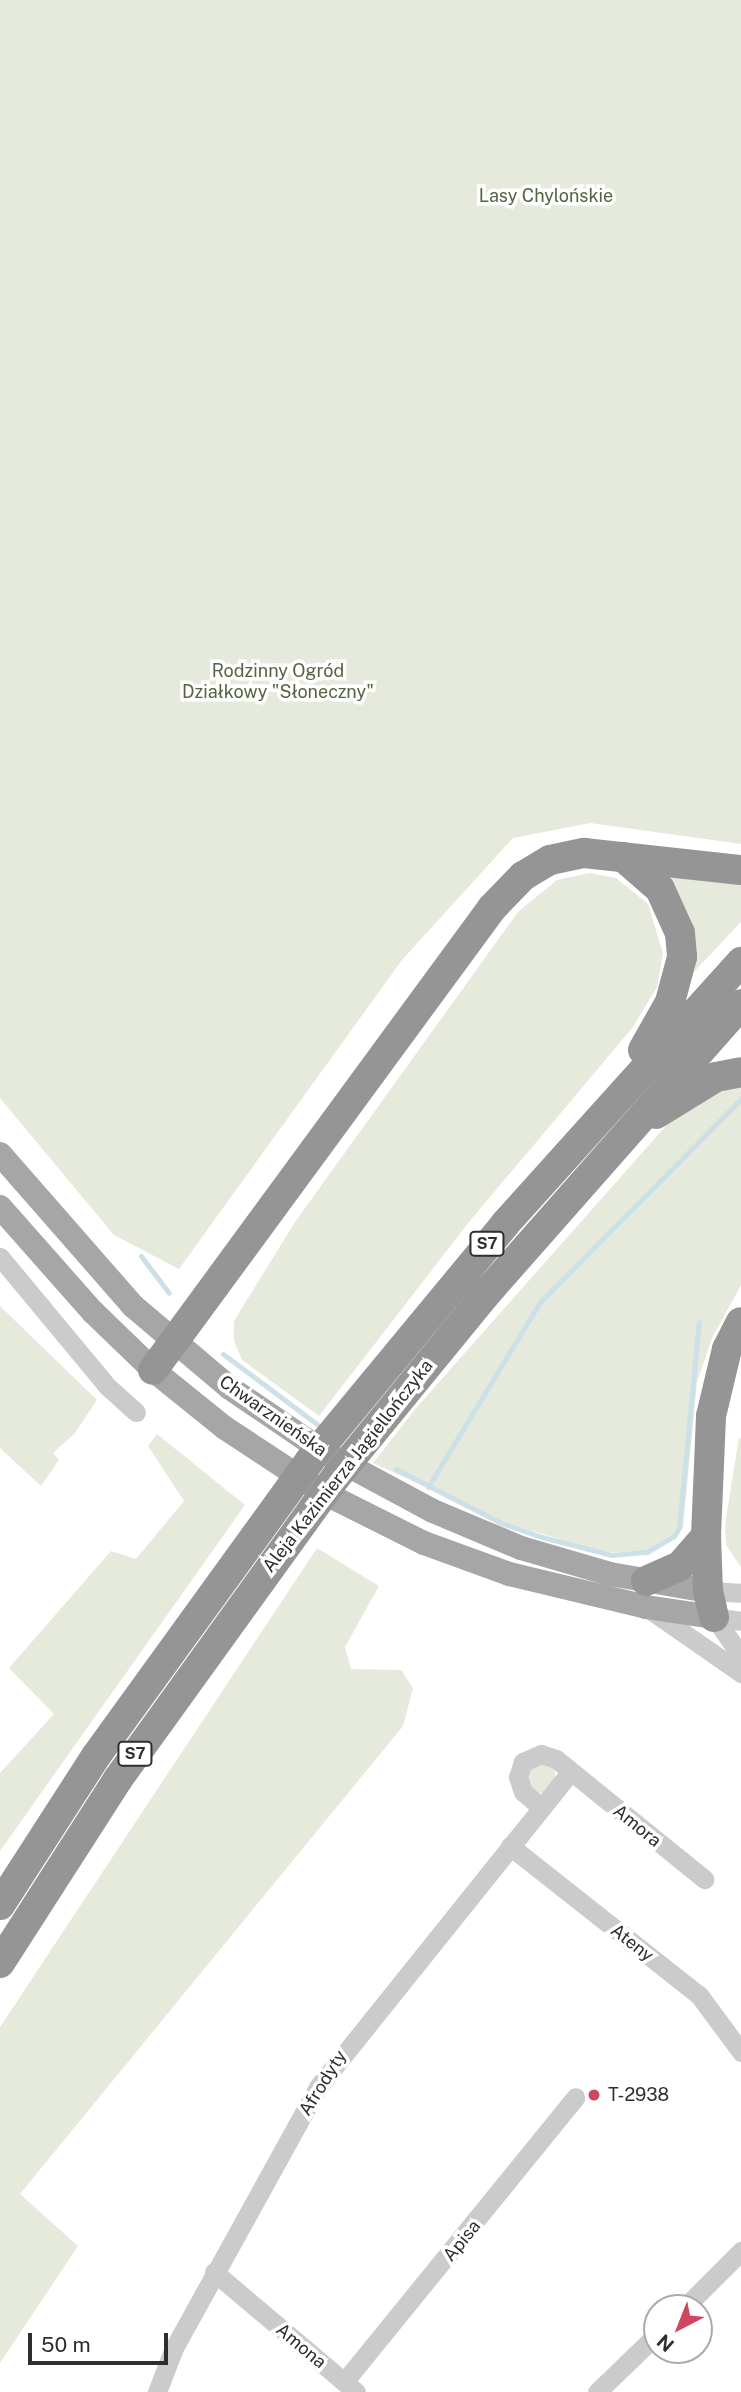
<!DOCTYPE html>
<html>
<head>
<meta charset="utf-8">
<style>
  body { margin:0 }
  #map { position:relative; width:741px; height:2392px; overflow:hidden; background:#fff; font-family:"Public Sans",sans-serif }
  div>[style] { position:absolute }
  .green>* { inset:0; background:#e5eadd }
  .round { border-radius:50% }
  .stream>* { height:5px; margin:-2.5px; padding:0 2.5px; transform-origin:2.5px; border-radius:2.5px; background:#cce0e7 }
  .minor>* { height:19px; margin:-9.5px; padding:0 9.5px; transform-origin:9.5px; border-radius:9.5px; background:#cbcbcb }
  .major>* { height:24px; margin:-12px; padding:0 12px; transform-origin:12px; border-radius:12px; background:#a6a6a6 }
  .highway>* { height:30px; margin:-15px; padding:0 15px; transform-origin:15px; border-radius:15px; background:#959595 }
  .dots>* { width:19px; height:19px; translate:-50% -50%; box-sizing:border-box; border:4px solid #fff; border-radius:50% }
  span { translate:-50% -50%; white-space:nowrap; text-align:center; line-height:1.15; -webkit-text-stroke:7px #fff; paint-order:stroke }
  .shield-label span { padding:2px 5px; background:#fff; border:2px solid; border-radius:5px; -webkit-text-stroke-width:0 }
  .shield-label { font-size:16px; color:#2e2e2e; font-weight:700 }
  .park-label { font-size:18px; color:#566441 }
  .street-label { font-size:18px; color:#2e2e2e }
  .poi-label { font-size:18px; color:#2e2e2e }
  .left { translate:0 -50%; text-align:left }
  .north { position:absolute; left:643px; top:2294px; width:70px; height:70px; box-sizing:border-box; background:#fff; border:2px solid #ababab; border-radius:50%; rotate:222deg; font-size:19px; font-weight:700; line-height:28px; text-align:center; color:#2e2e2e }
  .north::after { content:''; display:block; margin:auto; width:24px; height:32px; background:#cf4660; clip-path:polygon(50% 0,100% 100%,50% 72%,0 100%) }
  .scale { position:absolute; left:28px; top:2333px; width:140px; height:32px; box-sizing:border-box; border:4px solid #2e2e2e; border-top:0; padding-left:9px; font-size:21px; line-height:24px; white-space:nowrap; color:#2e2e2e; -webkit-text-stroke:5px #fff; paint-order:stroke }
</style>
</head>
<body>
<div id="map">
  <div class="green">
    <div style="clip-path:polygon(0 0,741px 0,741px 844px,590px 823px,513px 838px,402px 960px,179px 1269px,114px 1235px,0 1098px)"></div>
    <div style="clip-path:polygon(662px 869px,741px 882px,741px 922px,691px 975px)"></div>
    <div style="clip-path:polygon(590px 873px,616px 878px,648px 904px,663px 953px,657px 987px,633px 1027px,469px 1222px,319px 1416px,242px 1360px,234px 1341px,234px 1321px,295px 1222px,518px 912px,557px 880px)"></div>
    <div style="clip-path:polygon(741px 1082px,741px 1285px,712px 1338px,697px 1382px,683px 1528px,647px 1550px,605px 1553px,500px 1521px,373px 1463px,416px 1408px,672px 1119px,703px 1094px)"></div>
    <div style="clip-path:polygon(0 1306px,97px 1400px,75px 1433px,53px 1453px,59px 1460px,41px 1486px,0 1448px)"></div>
    <div style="clip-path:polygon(157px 1434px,245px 1505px,0 1851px,0 1773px,54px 1714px,9px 1668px,111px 1551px,136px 1559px,184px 1501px,148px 1446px)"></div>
    <div style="clip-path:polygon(739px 1437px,741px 1439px,741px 1567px,726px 1545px,725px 1525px)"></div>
    <div style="clip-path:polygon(317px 1548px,379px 1586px,345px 1647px,351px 1669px,401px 1670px,413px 1688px,403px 1726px,20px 2194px,78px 2246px,0 2363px,0 2027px)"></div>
    <div class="round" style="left:526px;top:1763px;width:30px;height:30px"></div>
  </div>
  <div class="stream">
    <div style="left:141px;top:1256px;width:46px;rotate:52.9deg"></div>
    <div style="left:223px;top:1354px;width:117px;rotate:36.7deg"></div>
    <div style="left:396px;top:1469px;width:118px;rotate:27.2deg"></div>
    <div style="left:501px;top:1523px;width:43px;rotate:18.9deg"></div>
    <div style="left:542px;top:1537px;width:71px;rotate:14.6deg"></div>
    <div style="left:611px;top:1555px;width:36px;rotate:-5deg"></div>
    <div style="left:647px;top:1552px;width:31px;rotate:-31deg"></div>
    <div style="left:674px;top:1536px;width:9px;rotate:-58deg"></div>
    <div style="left:679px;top:1528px;width:207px;rotate:-84.5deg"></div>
    <div style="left:428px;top:1487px;width:216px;rotate:-58.8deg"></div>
    <div style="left:540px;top:1302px;width:286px;rotate:-45.3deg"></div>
  </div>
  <div class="minor">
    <div style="left:0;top:1257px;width:168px;rotate:50.3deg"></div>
    <div style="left:107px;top:1386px;width:39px;rotate:42deg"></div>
    <div style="left:708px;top:1591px;width:33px;rotate:3deg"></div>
    <div style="left:646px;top:1607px;width:116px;rotate:34.8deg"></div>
    <div style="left:714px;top:1617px;width:47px;rotate:55.3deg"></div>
    <div style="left:714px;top:1617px;width:27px;rotate:8deg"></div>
    <div style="left:541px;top:1807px;width:23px;rotate:-140deg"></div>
    <div style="left:523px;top:1792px;width:16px;rotate:-108deg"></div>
    <div style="left:518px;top:1777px;width:16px;rotate:-72deg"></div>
    <div style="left:523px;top:1762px;width:20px;rotate:-24deg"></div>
    <div style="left:541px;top:1754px;width:16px;rotate:18deg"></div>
    <div style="left:556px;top:1759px;width:191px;rotate:39deg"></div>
    <div style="left:510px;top:1846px;width:241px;rotate:38.3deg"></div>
    <div style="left:699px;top:1995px;width:71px;rotate:53.6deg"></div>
    <div style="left:214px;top:2272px;width:186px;rotate:40.2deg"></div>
    <div style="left:684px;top:2308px;width:81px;rotate:-45deg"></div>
    <div style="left:344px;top:2382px;width:367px;rotate:-50.9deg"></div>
    <div style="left:157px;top:2392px;width:47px;rotate:-68.9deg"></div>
    <div style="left:174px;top:2348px;width:298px;rotate:-61.1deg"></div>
    <div style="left:318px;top:2087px;width:403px;rotate:-51.3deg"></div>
    <div style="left:597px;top:2392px;width:83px;rotate:-44deg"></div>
  </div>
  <div class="major">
    <div style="left:0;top:1154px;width:202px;rotate:48.8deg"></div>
    <div style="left:133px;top:1306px;width:127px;rotate:40.2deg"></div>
    <div style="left:230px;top:1388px;width:117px;rotate:34.2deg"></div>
    <div style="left:327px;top:1454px;width:120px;rotate:28.3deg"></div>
    <div style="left:433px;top:1511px;width:95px;rotate:22.8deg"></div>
    <div style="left:521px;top:1548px;width:93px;rotate:16.3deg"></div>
    <div style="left:610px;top:1574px;width:99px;rotate:9.8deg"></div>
    <div style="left:0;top:1207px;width:140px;rotate:48.5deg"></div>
    <div style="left:93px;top:1312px;width:83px;rotate:44deg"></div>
    <div style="left:153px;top:1370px;width:92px;rotate:38.9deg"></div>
    <div style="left:225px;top:1428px;width:116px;rotate:33.4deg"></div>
    <div style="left:322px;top:1492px;width:114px;rotate:26.6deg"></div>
    <div style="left:424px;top:1543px;width:90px;rotate:20deg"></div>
    <div style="left:509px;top:1574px;width:141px;rotate:13.5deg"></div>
    <div style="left:646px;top:1607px;width:69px;rotate:8.4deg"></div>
  </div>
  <div class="highway">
    <div style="left:623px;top:857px;width:49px;rotate:40.9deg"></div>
    <div style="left:660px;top:889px;width:48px;rotate:65.6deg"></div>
    <div style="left:680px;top:933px;width:24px;rotate:85deg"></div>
    <div style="left:682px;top:957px;width:47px;rotate:104.9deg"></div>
    <div style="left:670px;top:1002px;width:55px;rotate:119.4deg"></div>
    <div style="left:656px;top:1114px;width:70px;rotate:-31.7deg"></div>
    <div style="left:716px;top:1077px;width:25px;rotate:-11deg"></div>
    <div style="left:153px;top:1370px;width:573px;rotate:-53.73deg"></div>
    <div style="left:492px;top:908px;width:45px;rotate:-45.9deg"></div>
    <div style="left:523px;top:876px;width:31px;rotate:-31deg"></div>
    <div style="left:550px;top:860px;width:35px;rotate:-12deg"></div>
    <div style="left:584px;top:853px;width:158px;rotate:6.2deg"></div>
    <div style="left:646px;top:1581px;width:37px;rotate:-24deg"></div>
    <div style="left:680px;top:1566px;width:40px;rotate:-49deg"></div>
    <div style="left:714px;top:1617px;width:27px;rotate:-103deg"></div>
    <div style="left:708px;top:1591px;width:55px;rotate:-92.1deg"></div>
    <div style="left:706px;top:1536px;width:120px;rotate:-87.6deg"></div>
    <div style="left:711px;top:1416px;width:69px;rotate:-76.6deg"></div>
    <div style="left:727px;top:1349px;width:30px;rotate:-63deg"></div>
    <div style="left:0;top:1905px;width:177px;rotate:-57.2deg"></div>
    <div style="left:96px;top:1756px;width:365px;rotate:-54.1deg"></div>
    <div style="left:310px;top:1460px;width:306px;rotate:-50.4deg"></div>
    <div style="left:505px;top:1224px;width:353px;rotate:-48deg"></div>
    <div style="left:0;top:1963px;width:219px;rotate:-57.3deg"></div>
    <div style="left:118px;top:1779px;width:372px;rotate:-54.2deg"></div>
    <div style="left:336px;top:1477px;width:234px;rotate:-50.7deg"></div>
    <div style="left:484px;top:1296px;width:389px;rotate:-48.6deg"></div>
  </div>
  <div class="dots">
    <div style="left:594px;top:2095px;background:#cf4660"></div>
  </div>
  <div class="shield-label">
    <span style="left:487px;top:1244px">S7</span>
    <span style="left:135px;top:1754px">S7</span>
  </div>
  <div class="park-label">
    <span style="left:546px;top:196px">Lasy Chylońskie</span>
    <span style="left:278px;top:682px">Rodzinny Ogród<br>Działkowy "Słoneczny"</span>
  </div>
  <div class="street-label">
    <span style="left:273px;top:1416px;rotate:35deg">Chwarznieńska</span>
    <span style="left:348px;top:1466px;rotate:-52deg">Aleja Kazimierza Jagiellończyka</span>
    <span style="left:637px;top:1826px;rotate:39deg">Amora</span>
    <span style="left:632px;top:1943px;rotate:38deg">Ateny</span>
    <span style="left:323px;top:2083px;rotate:-58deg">Afrodyty</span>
    <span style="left:462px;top:2241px;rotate:-51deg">Apisa</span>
    <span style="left:301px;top:2346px;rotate:40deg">Amona</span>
  </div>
  <div class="poi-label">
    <span class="left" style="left:608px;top:2095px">T-2938</span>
  </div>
  <div class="north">N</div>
  <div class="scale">50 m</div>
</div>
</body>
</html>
